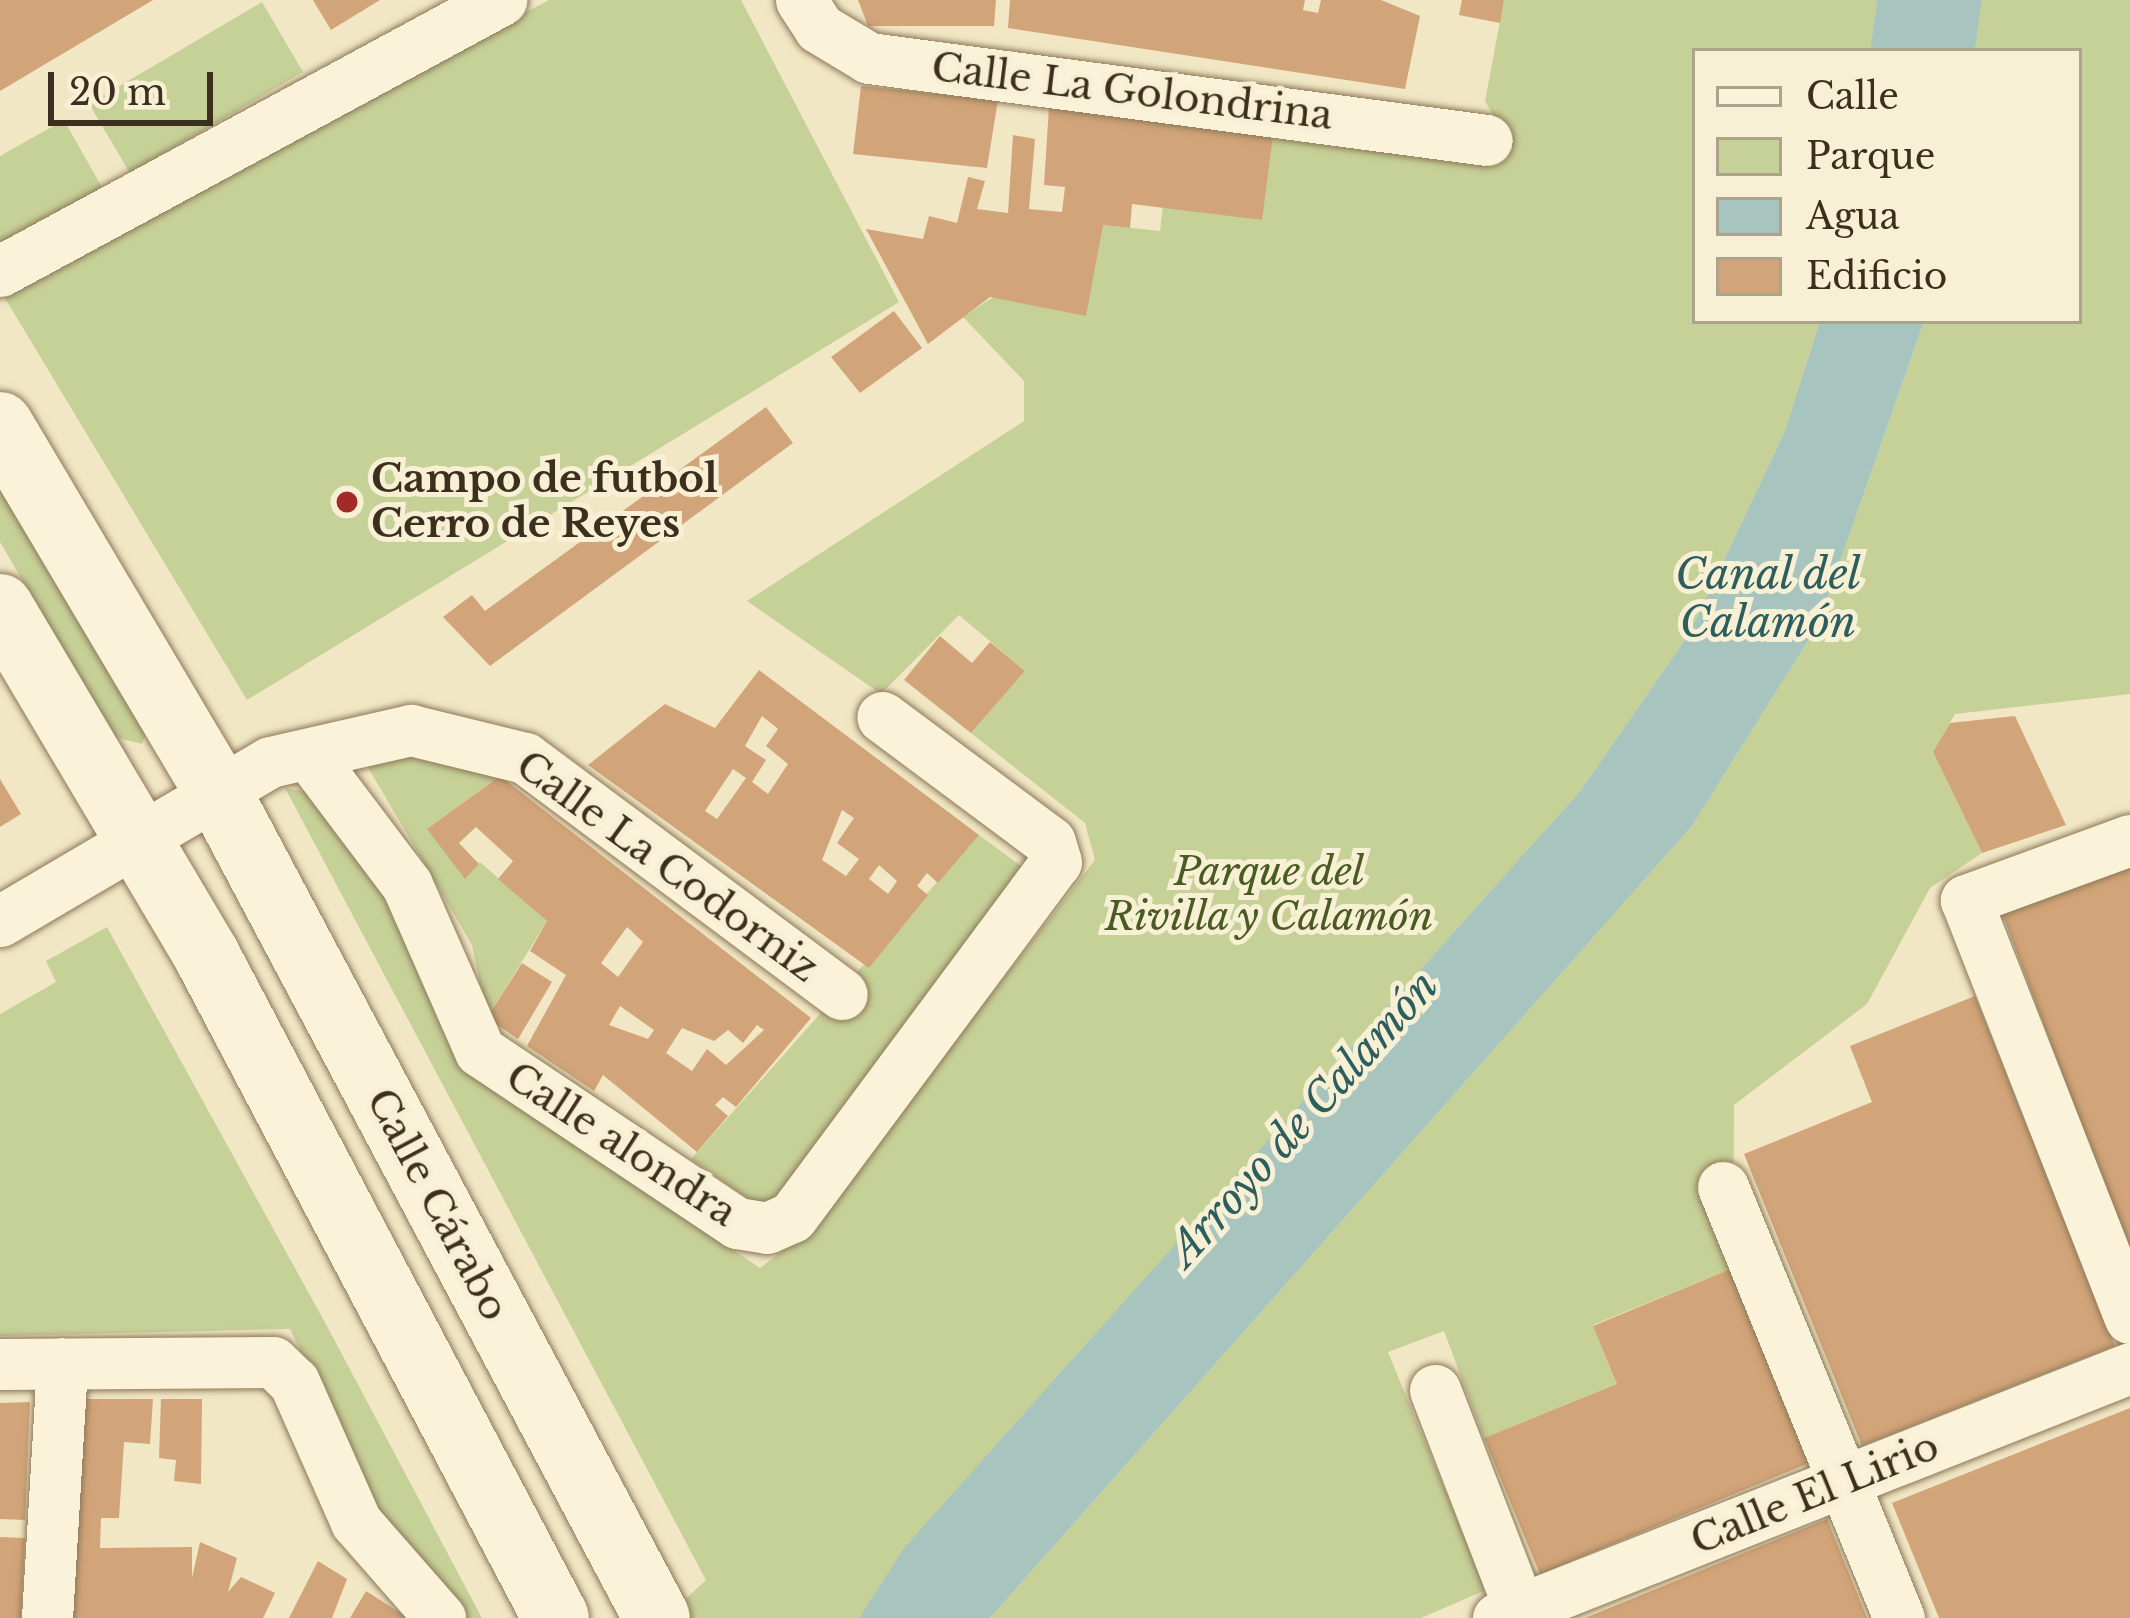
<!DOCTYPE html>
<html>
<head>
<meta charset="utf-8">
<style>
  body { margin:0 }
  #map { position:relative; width:2130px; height:1618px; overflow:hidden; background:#f1e7c5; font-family:"Libre Baskerville",serif }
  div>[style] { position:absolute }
  .green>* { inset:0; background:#c6d198 }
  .water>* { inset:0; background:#a7c5be }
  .building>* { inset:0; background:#d2a479 }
  .roads { filter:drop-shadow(0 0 3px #8e7959) drop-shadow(0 0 3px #8e7959) }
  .minor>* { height:51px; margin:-25.5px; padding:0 25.5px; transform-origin:25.5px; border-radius:25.5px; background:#fbf3d9 }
  .secondary>* { height:66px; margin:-33px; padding:0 33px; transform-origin:33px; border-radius:33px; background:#fbf3d9 }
  .dots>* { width:33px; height:33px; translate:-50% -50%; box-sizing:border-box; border:6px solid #f8f0d5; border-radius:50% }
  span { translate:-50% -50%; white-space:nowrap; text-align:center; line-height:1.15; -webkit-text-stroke:10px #f8f0d5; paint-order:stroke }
  .street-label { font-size:39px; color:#3d2f1e }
  .poi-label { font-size:39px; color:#3d2f1e; font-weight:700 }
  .left { translate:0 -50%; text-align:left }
  .park-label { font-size:39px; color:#495b23; font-style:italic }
  .water-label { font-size:42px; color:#2d5e5e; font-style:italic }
  .legend { position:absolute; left:1692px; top:48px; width:390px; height:276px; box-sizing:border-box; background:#f8f0d5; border:3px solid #ada38c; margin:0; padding:15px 21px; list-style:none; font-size:36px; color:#3d2f1e }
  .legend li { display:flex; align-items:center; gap:24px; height:60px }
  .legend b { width:60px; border:3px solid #ada38c }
  .scale { position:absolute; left:48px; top:72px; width:165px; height:54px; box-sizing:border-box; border:6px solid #3d2f1e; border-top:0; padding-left:15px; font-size:36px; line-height:42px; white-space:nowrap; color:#3d2f1e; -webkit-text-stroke:9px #f8f0d5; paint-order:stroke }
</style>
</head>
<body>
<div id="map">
  <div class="green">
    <div style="clip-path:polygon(549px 0,741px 0,899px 302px,247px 700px,0 290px)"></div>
    <div style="clip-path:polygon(1504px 0,1877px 0,1870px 51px,1695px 51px,1695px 321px,1820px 321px,1784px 433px,1689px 634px,1581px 790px,905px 1548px,859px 1618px,665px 1618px,706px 1580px,285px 788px,318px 793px,345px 824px,430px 977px,459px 1064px,760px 1268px,809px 1230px,1095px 860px,1085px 823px,971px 733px,1025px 671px,959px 615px,881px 694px,747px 601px,1024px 421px,1024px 381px,963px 317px,1103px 225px,1160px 231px,1163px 205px,1261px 220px,1273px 137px,1509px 142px,1485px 101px)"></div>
    <div style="clip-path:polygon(1982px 0,2130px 0,2130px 694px,1955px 714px,1933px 752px,1982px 853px,1930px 888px,1867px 1004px,1734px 1105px,1733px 1268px,1593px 1325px,1617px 1384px,1484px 1438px,1444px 1331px,1388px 1352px,1486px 1590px,1421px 1618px,990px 1618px,1692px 826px,1818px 625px,1924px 321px,2079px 321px,2079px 51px,1975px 51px)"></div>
    <div style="clip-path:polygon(262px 2px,303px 72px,130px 173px,89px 104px)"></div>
    <div style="clip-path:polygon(64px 120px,103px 189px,0 246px,0 156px)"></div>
    <div style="clip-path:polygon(0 485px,146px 733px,142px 744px,114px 737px,0 542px)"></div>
    <div style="clip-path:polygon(418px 751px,500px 776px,427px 829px,466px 878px,480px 862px,547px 921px,487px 1018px,472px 945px,362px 757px)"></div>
    <div style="clip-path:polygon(979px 835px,1028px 871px,768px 1213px,691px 1159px)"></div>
    <div style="clip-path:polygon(107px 927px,328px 1328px,482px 1618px,462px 1618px,383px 1521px,290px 1329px,0 1336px,0 1014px,56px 982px,46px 961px)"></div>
  </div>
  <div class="water">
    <div style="clip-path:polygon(1877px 0,1982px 0,1975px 51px,1870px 51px)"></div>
    <div style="clip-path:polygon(1820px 321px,1924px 321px,1818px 625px,1692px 826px,990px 1618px,859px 1618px,904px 1548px,1581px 790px,1689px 634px,1784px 433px)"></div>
  </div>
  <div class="building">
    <div style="clip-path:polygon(0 0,153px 0,0 91px)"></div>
    <div style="clip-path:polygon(313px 0,380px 0,331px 30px)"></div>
    <div style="clip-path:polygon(858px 0,996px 0,994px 26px,868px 26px)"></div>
    <div style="clip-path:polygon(1010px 0,1305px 0,1303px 10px,1318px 13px,1321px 0,1381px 0,1420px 16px,1405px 89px,1008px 28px)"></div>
    <div style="clip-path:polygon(1462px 0,1504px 0,1500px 23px,1459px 15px)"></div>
    <div style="clip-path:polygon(861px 86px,998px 100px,987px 168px,853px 154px)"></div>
    <div style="clip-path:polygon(1049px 107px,1273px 137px,1262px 220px,1132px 204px,1130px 228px,1103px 225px,1086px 316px,990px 297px,928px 344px,866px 229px,923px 239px,929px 216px,957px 223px,968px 177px,985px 181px,977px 209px,1008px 213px,1013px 135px,1035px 139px,1029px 209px,1062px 212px,1065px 187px,1044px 185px)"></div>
    <div style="clip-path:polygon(894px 311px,922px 348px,860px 393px,831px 357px)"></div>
    <div style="clip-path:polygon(766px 407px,793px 443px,490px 666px,443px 617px,472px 595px,485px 611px)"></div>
    <div style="clip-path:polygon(940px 636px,972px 663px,990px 642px,1025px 671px,971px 733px,904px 680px)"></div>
    <div style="clip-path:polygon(evenodd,759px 670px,979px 835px,938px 883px,927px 873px,917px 886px,928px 895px,869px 968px,588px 765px,665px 704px,715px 728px,759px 670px,762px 716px,778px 729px,766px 746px,788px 764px,768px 794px,752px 782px,766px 760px,745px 746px,762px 716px,759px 670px,733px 769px,746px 778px,717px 819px,705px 811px,733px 769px,759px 670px,842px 810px,854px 818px,837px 843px,859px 859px,846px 876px,822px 860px,842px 810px,759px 670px,879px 865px,897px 881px,888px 894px,869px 879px,879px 865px)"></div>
    <div style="clip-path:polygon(2015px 716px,2066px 825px,1982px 853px,1933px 752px,1950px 723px)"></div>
    <div style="clip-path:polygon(evenodd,500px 776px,811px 1018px,736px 1107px,723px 1097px,715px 1105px,728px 1116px,697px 1152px,603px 1075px,594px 1091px,527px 1046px,566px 975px,530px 951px,547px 921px,498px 879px,513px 861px,476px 827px,459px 843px,479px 864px,465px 879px,427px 829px,500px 776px,627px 927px,643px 942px,618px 977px,601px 963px,627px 927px,500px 776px,620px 1006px,654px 1030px,648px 1039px,609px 1025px,620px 1006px,500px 776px,757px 1025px,764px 1030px,726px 1065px,707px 1049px,692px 1071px,666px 1053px,682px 1028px,714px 1041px,728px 1030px,743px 1043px,757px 1025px)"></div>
    <div style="clip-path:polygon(0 779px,21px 814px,0 827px)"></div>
    <div style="clip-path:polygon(2130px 841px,2130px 1255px,1996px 897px)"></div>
    <div style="clip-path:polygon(522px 963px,552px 982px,518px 1039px,487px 1018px)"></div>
    <div style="clip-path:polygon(1975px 996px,2115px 1346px,1862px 1446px,1744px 1154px,1872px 1102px,1850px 1046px)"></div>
    <div style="clip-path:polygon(1733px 1268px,1814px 1461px,1540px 1574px,1484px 1438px,1617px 1384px,1593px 1326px)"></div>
    <div style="clip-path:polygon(84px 1399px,153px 1399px,150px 1444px,124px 1442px,119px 1518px,101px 1518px,100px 1548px,192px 1547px,192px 1578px,200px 1542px,237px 1558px,228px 1592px,241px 1577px,275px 1593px,263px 1618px,73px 1618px)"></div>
    <div style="clip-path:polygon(161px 1399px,202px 1399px,201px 1484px,174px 1481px,176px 1460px,159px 1458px)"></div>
    <div style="clip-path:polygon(30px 1402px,25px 1520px,0 1519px,0 1403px)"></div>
    <div style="clip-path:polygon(2130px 1408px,2130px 1618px,1939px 1618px,1892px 1503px)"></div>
    <div style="clip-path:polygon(1827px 1519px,1867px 1618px,1585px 1618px)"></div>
    <div style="clip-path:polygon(0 1537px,25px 1538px,21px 1618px,0 1618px)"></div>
    <div style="clip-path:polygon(318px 1561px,347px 1579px,332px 1618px,289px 1618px)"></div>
    <div style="clip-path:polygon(366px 1591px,408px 1618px,350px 1618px)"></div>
  </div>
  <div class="roads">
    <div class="minor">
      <div style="left:801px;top:0;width:33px;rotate:57deg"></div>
      <div style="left:819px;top:28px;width:58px;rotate:31deg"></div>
      <div style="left:869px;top:58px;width:623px;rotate:7.56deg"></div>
      <div style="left:0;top:271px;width:570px;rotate:-28.41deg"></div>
      <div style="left:312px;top:759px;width:158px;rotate:53deg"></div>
      <div style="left:407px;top:885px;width:181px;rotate:66.3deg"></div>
      <div style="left:480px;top:1051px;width:309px;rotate:33.8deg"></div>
      <div style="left:737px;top:1223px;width:30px;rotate:9deg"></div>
      <div style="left:767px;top:1228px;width:27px;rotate:-24deg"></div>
      <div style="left:792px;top:1217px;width:442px;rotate:-53.4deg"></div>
      <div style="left:1056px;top:862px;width:21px;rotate:-107deg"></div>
      <div style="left:1050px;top:842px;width:209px;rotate:-143.3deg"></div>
      <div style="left:2130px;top:840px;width:175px;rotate:159.9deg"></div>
      <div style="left:1966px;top:900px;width:449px;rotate:68.6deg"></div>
      <div style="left:0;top:921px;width:313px;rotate:-30.5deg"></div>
      <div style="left:270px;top:762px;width:145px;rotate:-12.8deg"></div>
      <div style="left:411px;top:730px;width:117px;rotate:13.8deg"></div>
      <div style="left:525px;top:758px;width:395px;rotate:36.7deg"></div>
      <div style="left:1723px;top:1187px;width:466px;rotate:67.8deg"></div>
      <div style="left:0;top:1364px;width:273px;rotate:-0.4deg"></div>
      <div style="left:273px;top:1362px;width:29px;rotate:44deg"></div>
      <div style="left:294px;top:1382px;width:153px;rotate:66.1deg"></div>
      <div style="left:356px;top:1522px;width:128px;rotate:48.8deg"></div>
      <div style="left:1435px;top:1390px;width:244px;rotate:68.9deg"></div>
      <div style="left:47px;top:1618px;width:255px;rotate:-86.6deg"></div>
      <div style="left:1498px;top:1618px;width:680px;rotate:-21.58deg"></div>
    </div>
    <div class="secondary">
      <div style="left:0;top:425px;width:427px;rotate:59.3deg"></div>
      <div style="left:218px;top:792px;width:935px;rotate:62.01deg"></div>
      <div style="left:0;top:607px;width:406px;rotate:59.3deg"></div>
      <div style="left:207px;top:956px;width:748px;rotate:62.2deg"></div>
    </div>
  </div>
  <div class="dots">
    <div style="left:347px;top:502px;background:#a22c25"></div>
  </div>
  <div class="street-label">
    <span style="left:1132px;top:92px;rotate:7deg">Calle La Golondrina</span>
    <span style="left:667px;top:867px;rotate:36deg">Calle La Codorniz</span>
    <span style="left:621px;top:1145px;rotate:33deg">Calle alondra</span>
    <span style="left:437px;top:1205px;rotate:62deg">Calle Cárabo</span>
    <span style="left:1815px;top:1494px;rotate:-22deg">Calle El Lirio</span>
  </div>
  <div class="poi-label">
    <span class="left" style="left:371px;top:502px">Campo de futbol<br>Cerro de Reyes</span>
  </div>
  <div class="park-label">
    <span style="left:1269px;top:895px">Parque del<br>Rivilla y Calamón</span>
  </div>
  <div class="water-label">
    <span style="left:1768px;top:598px">Canal del<br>Calamón</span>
    <span style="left:1303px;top:1118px;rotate:-48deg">Arroyo de Calamón</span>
  </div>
  <ul class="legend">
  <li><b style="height:15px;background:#fbf3d9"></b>Calle</li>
  <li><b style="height:33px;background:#c6d198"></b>Parque</li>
  <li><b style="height:33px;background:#a7c5be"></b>Agua</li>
  <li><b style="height:33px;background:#d2a479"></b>Edificio</li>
  </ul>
  <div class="scale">20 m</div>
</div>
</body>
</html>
